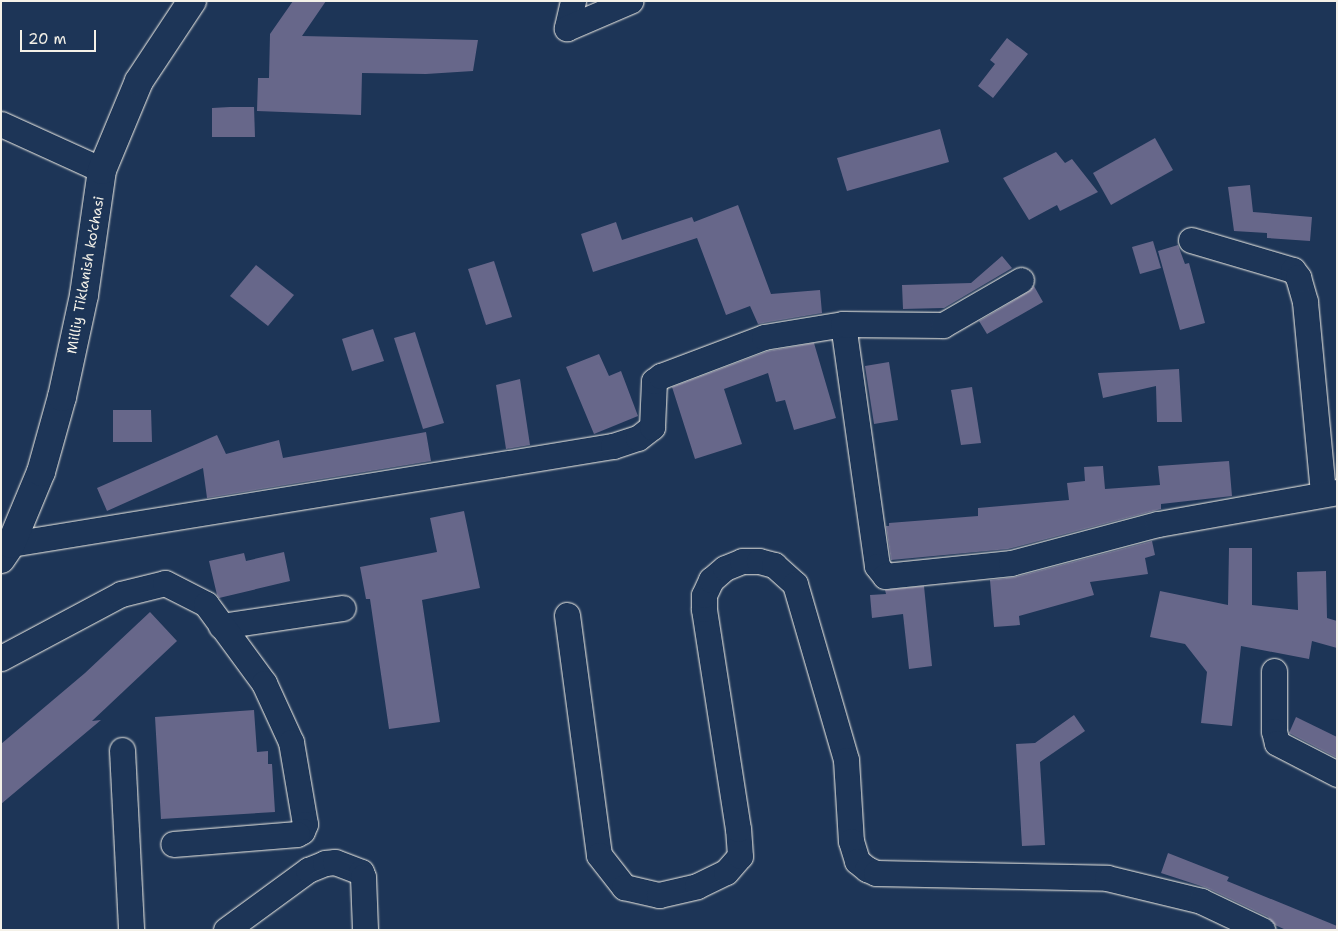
<!DOCTYPE html>
<html>
<head>
<meta charset="utf-8">
<style>
  body { margin:0 }
  #map { position:relative; width:1338px; height:931px; overflow:hidden; background:#1d3557; font-family:"Shantell Sans",sans-serif }
  div>[style] { position:absolute }
  .building>* { inset:0; background:#67678a }
  .roads { filter:drop-shadow(0 0 1px #f4f1e8) drop-shadow(0 0 1px #f4f1e8) }
  .minor>* { height:25px; margin:-12.5px; padding:0 12.5px; transform-origin:12.5px; border-radius:12.5px; background:#1d3557 }
  .major>* { height:28px; margin:-14px; padding:0 14px; transform-origin:14px; border-radius:14px; background:#1d3557 }
  span { translate:-50% -50%; white-space:nowrap; text-align:center; line-height:1.15; -webkit-text-stroke:4px #1d3557; paint-order:stroke }
  .street-label { font-size:14px; color:#f4f1e8 }
  .frame { position:absolute; inset:0; border:2px solid #f4f1e8; pointer-events:none }
  .scale { position:absolute; left:20px; top:30px; width:76px; height:22px; box-sizing:border-box; border:2px solid #f4f1e8; border-top:0; padding-left:6px; font-size:15px; line-height:18px; white-space:nowrap; color:#f4f1e8; -webkit-text-stroke:4px #1d3557; paint-order:stroke }
</style>
</head>
<body>
<div id="map">
  <div class="building">
    <div style="clip-path:polygon(293px 1px,326px 1px,302px 36px,478px 40px,473px 71px,426px 74px,362px 73px,361px 115px,257px 111px,258px 78px,269px 78px,270px 34px)"></div>
    <div style="clip-path:polygon(1007px 38px,1028px 54px,993px 98px,978px 86px,995px 64px,990px 60px)"></div>
    <div style="clip-path:polygon(230px 107px,254px 107px,255px 137px,212px 137px,212px 108px)"></div>
    <div style="clip-path:polygon(940px 129px,949px 162px,847px 191px,837px 158px)"></div>
    <div style="clip-path:polygon(1155px 138px,1173px 170px,1111px 205px,1093px 173px)"></div>
    <div style="clip-path:polygon(1056px 152px,1065px 163px,1072px 159px,1098px 192px,1060px 211px,1057px 205px,1029px 220px,1003px 178px)"></div>
    <div style="clip-path:polygon(1250px 185px,1253px 212px,1312px 217px,1310px 241px,1267px 238px,1267px 233px,1234px 231px,1228px 187px)"></div>
    <div style="clip-path:polygon(738px 205px,771px 294px,820px 290px,822px 313px,758px 324px,750px 306px,726px 315px,697px 238px,593px 272px,581px 234px,616px 222px,622px 240px,692px 217px,694px 222px)"></div>
    <div style="clip-path:polygon(1153px 241px,1161px 268px,1140px 274px,1132px 247px)"></div>
    <div style="clip-path:polygon(1178px 245px,1185px 264px,1189px 263px,1205px 323px,1180px 330px,1158px 251px)"></div>
    <div style="clip-path:polygon(1002px 256px,1012px 268px,944px 308px,903px 309px,902px 285px,971px 283px)"></div>
    <div style="clip-path:polygon(494px 261px,512px 317px,486px 325px,468px 269px)"></div>
    <div style="clip-path:polygon(256px 265px,294px 295px,268px 326px,230px 296px)"></div>
    <div style="clip-path:polygon(1034px 286px,1043px 302px,987px 334px,979px 321px,1028px 292px)"></div>
    <div style="clip-path:polygon(373px 329px,384px 361px,352px 371px,342px 339px)"></div>
    <div style="clip-path:polygon(415px 332px,444px 423px,423px 429px,394px 338px)"></div>
    <div style="clip-path:polygon(814px 343px,836px 418px,794px 430px,785px 400px,776px 402px,768px 373px,724px 389px,742px 444px,695px 459px,672px 387px,768px 351px)"></div>
    <div style="clip-path:polygon(599px 354px,609px 376px,621px 371px,638px 416px,594px 434px,566px 367px)"></div>
    <div style="clip-path:polygon(889px 362px,898px 420px,874px 424px,865px 366px)"></div>
    <div style="clip-path:polygon(1179px 369px,1182px 422px,1157px 422px,1156px 386px,1103px 398px,1098px 373px)"></div>
    <div style="clip-path:polygon(520px 379px,530px 445px,506px 449px,496px 385px)"></div>
    <div style="clip-path:polygon(972px 387px,981px 443px,961px 445px,951px 390px)"></div>
    <div style="clip-path:polygon(113px 410px,151px 410px,152px 442px,113px 442px)"></div>
    <div style="clip-path:polygon(426px 432px,431px 461px,207px 498px,203px 468px,107px 511px,97px 488px,217px 435px,226px 454px,279px 440px,283px 458px)"></div>
    <div style="clip-path:polygon(1229px 461px,1232px 496px,1161px 504px,1161px 509px,1008px 549px,891px 560px,886px 526px,889px 526px,889px 523px,978px 516px,978px 508px,1069px 500px,1067px 483px,1085px 481px,1084px 467px,1103px 466px,1105px 489px,1160px 485px,1158px 466px)"></div>
    <div style="clip-path:polygon(464px 511px,480px 588px,422px 600px,440px 722px,389px 729px,370px 599px,366px 599px,360px 567px,437px 552px,430px 518px)"></div>
    <div style="clip-path:polygon(1152px 541px,1155px 555px,1145px 558px,1148px 574px,1090px 582px,1094px 595px,1019px 616px,1020px 625px,994px 627px,990px 580px,1015px 577px)"></div>
    <div style="clip-path:polygon(1229px 548px,1252px 548px,1252px 605px,1298px 610px,1297px 572px,1326px 571px,1327px 618px,1337px 621px,1337px 648px,1312px 641px,1309px 659px,1241px 646px,1232px 726px,1201px 723px,1207px 672px,1185px 644px,1150px 637px,1160px 591px,1228px 605px)"></div>
    <div style="clip-path:polygon(284px 552px,290px 581px,219px 598px,217px 595px,209px 561px,244px 553px,246px 561px)"></div>
    <div style="clip-path:polygon(924px 586px,932px 666px,909px 669px,903px 614px,872px 618px,870px 595px,886px 594px,885px 590px)"></div>
    <div style="clip-path:polygon(150px 612px,177px 641px,92px 721px,101px 720px,1px 804px,1px 744px,85px 673px)"></div>
    <div style="clip-path:polygon(254px 710px,257px 752px,268px 751px,268px 764px,272px 764px,275px 812px,161px 819px,155px 717px)"></div>
    <div style="clip-path:polygon(1074px 715px,1085px 731px,1040px 762px,1045px 845px,1022px 846px,1016px 744px,1035px 743px)"></div>
    <div style="clip-path:polygon(1296px 717px,1337px 737px,1337px 758px,1289px 733px)"></div>
    <div style="clip-path:polygon(1168px 853px,1229px 877px,1227px 881px,1337px 926px,1337px 930px,1286px 930px,1275px 925px,1268px 917px,1207px 888px,1161px 873px)"></div>
  </div>
  <div class="roads">
    <div class="minor">
      <div style="left:573px;top:1px;width:28px;rotate:103deg"></div>
      <div style="left:567px;top:28px;width:69px;rotate:-23.2deg"></div>
      <div style="left:1px;top:124px;width:111px;rotate:24.5deg"></div>
      <div style="left:1191px;top:240px;width:106px;rotate:16.4deg"></div>
      <div style="left:1293px;top:270px;width:9px;rotate:54deg"></div>
      <div style="left:1298px;top:277px;width:26px;rotate:74deg"></div>
      <div style="left:1305px;top:302px;width:192px;rotate:84.6deg"></div>
      <div style="left:843px;top:324px;width:244px;rotate:82deg"></div>
      <div style="left:877px;top:566px;width:13px;rotate:51deg"></div>
      <div style="left:885px;top:576px;width:127px;rotate:-5.9deg"></div>
      <div style="left:1011px;top:563px;width:152px;rotate:-14.9deg"></div>
      <div style="left:1158px;top:524px;width:182px;rotate:-10.1deg"></div>
      <div style="left:11px;top:544px;width:610px;rotate:-9.25deg"></div>
      <div style="left:613px;top:446px;width:26px;rotate:-18deg"></div>
      <div style="left:638px;top:438px;width:18px;rotate:-38deg"></div>
      <div style="left:652px;top:427px;width:46px;rotate:-87.5deg"></div>
      <div style="left:654px;top:381px;width:9px;rotate:-36deg"></div>
      <div style="left:661px;top:376px;width:110px;rotate:-20.7deg"></div>
      <div style="left:764px;top:337px;width:80px;rotate:-9.3deg"></div>
      <div style="left:843px;top:324px;width:100px;rotate:0.6deg"></div>
      <div style="left:943px;top:325px;width:90px;rotate:-30deg"></div>
      <div style="left:567px;top:615px;width:242px;rotate:82.4deg"></div>
      <div style="left:599px;top:855px;width:41px;rotate:52deg"></div>
      <div style="left:624px;top:887px;width:36px;rotate:13deg"></div>
      <div style="left:659px;top:895px;width:39px;rotate:-13deg"></div>
      <div style="left:697px;top:886px;width:32px;rotate:-26deg"></div>
      <div style="left:726px;top:872px;width:21px;rotate:-49deg"></div>
      <div style="left:740px;top:856px;width:27px;rotate:-94deg"></div>
      <div style="left:738px;top:829px;width:223px;rotate:-98.8deg"></div>
      <div style="left:704px;top:609px;width:14px;rotate:-90deg"></div>
      <div style="left:704px;top:595px;width:17px;rotate:-65deg"></div>
      <div style="left:711px;top:580px;width:18px;rotate:-41deg"></div>
      <div style="left:725px;top:568px;width:18px;rotate:-22deg"></div>
      <div style="left:742px;top:561px;width:17px"></div>
      <div style="left:759px;top:561px;width:16px;rotate:15deg"></div>
      <div style="left:774px;top:565px;width:28px;rotate:42deg"></div>
      <div style="left:795px;top:584px;width:183px;rotate:73.8deg"></div>
      <div style="left:846px;top:760px;width:81px;rotate:86.5deg"></div>
      <div style="left:851px;top:841px;width:21px;rotate:73deg"></div>
      <div style="left:857px;top:861px;width:13px;rotate:39deg"></div>
      <div style="left:867px;top:869px;width:10px;rotate:24deg"></div>
      <div style="left:876px;top:873px;width:231px;rotate:1.2deg"></div>
      <div style="left:1107px;top:878px;width:97px;rotate:13.7deg"></div>
      <div style="left:1201px;top:901px;width:68px;rotate:25.4deg"></div>
      <div style="left:221px;top:626px;width:123px;rotate:-8.4deg"></div>
      <div style="left:1px;top:658px;width:136px;rotate:-28.1deg"></div>
      <div style="left:121px;top:594px;width:45px;rotate:-14deg"></div>
      <div style="left:165px;top:583px;width:46px;rotate:27.1deg"></div>
      <div style="left:206px;top:604px;width:98px;rotate:53.7deg"></div>
      <div style="left:264px;top:683px;width:65px;rotate:65.4deg"></div>
      <div style="left:291px;top:742px;width:83px;rotate:80.3deg"></div>
      <div style="left:305px;top:824px;width:8px;rotate:113deg"></div>
      <div style="left:302px;top:831px;width:6px;rotate:149deg"></div>
      <div style="left:297px;top:834px;width:124px;rotate:175.4deg"></div>
      <div style="left:1274px;top:671px;width:60px;rotate:90deg"></div>
      <div style="left:1274px;top:731px;width:12px;rotate:76deg"></div>
      <div style="left:1277px;top:743px;width:68px;rotate:27.3deg"></div>
      <div style="left:122px;top:750px;width:180px;rotate:87.1deg"></div>
      <div style="left:226px;top:930px;width:102px;rotate:-36.2deg"></div>
      <div style="left:308px;top:870px;width:18px;rotate:-22deg"></div>
      <div style="left:325px;top:863px;width:10px;rotate:-6deg"></div>
      <div style="left:335px;top:862px;width:28px;rotate:21deg"></div>
      <div style="left:361px;top:872px;width:5px;rotate:68deg"></div>
      <div style="left:363px;top:877px;width:53px;rotate:87.8deg"></div>
    </div>
    <div class="major">
      <div style="left:1px;top:559px;width:18px;rotate:-56deg"></div>
      <div style="left:11px;top:544px;width:78px;rotate:-67.4deg"></div>
      <div style="left:41px;top:472px;width:78px;rotate:-74.4deg"></div>
      <div style="left:62px;top:397px;width:104px;rotate:-77.8deg"></div>
      <div style="left:84px;top:295px;width:126px;rotate:-81.8deg"></div>
      <div style="left:102px;top:170px;width:96px;rotate:-67.4deg"></div>
      <div style="left:139px;top:81px;width:96px;rotate:-56.5deg"></div>
    </div>
  </div>
  <div class="street-label">
    <span style="left:85px;top:275px;rotate:-80deg">Milliy Tiklanish ko'chasi</span>
  </div>
  <div class="frame"></div>
  <div class="scale">20 m</div>
</div>
</body>
</html>
